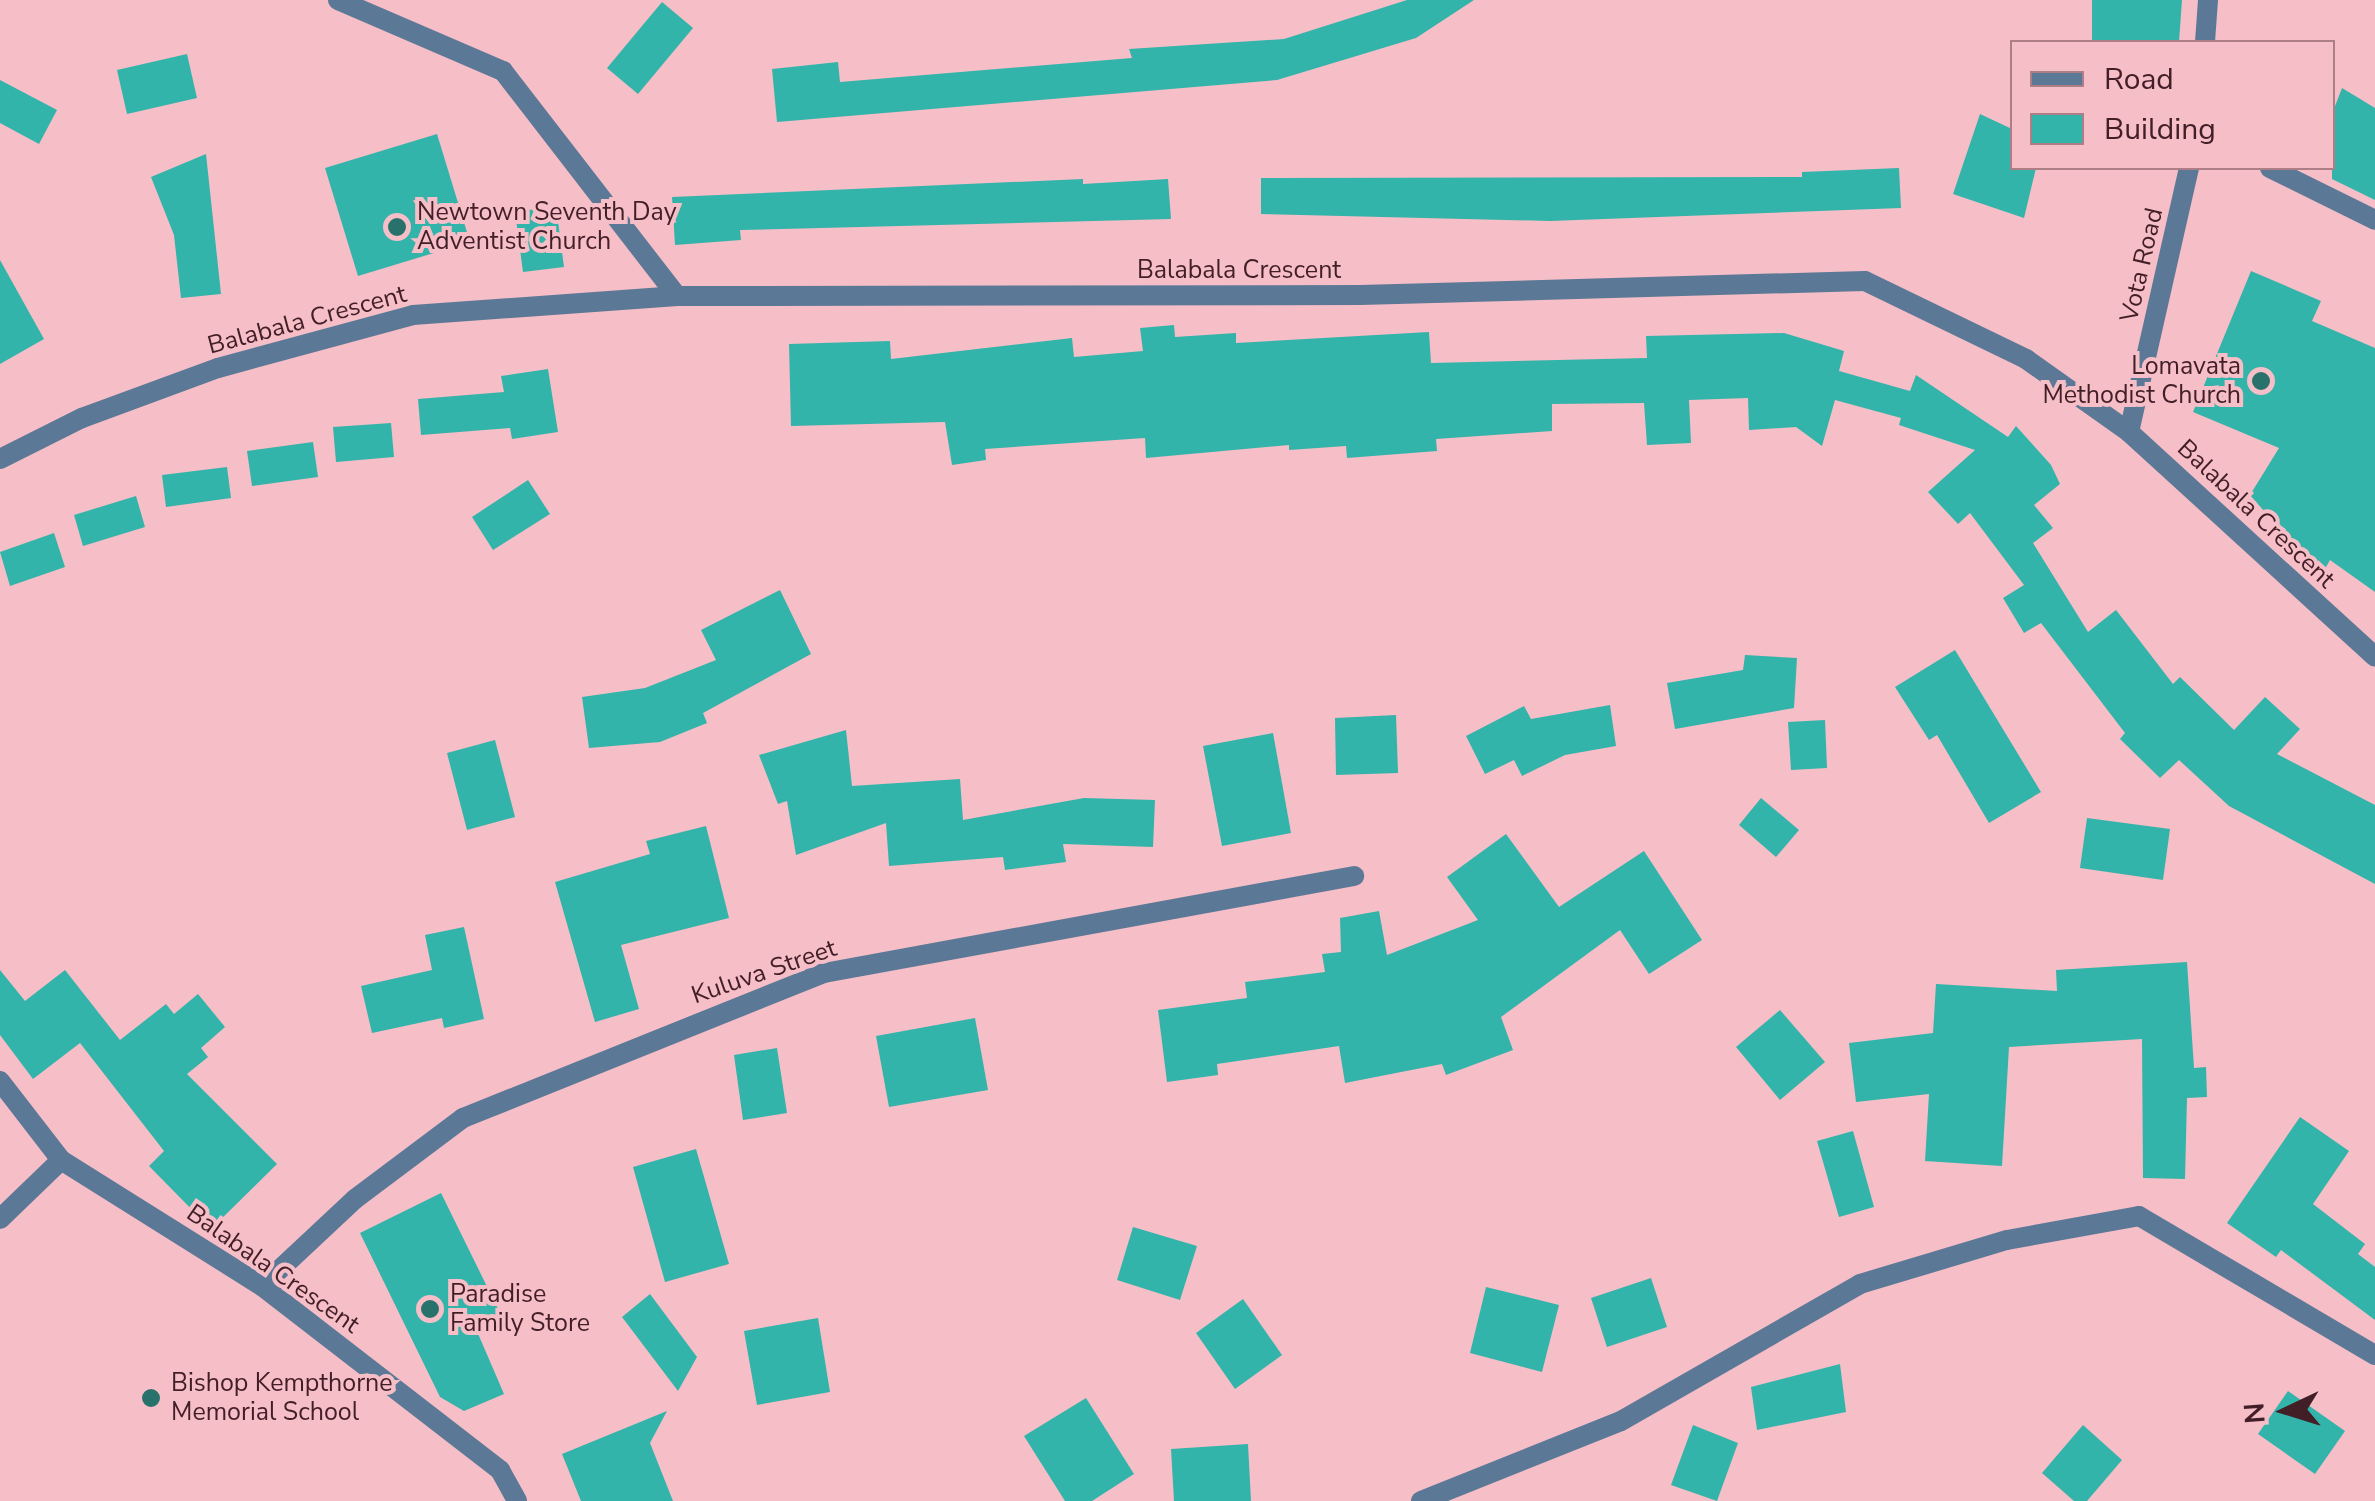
<!DOCTYPE html>
<html>
<head>
<meta charset="utf-8">
<style>
  body { margin:0 }
  #map { position:relative; width:2375px; height:1501px; overflow:hidden; background:#f6bec7; font-family:"Nunito Sans",sans-serif }
  div>[style] { position:absolute }
  .building>* { inset:0; background:#32b4aa }
  .minor>* { height:20px; margin:-10px; padding:0 10px; transform-origin:10px; border-radius:10px; background:#5b7996 }
  .dots>* { width:28px; height:28px; translate:-50% -50%; box-sizing:border-box; border:5px solid #f6bec7; border-radius:50% }
  span { translate:-50% -50%; white-space:nowrap; text-align:center; line-height:1.15; -webkit-text-stroke:8px #f6bec7; paint-order:stroke }
  .poi-label { font-size:25px; color:#421e26 }
  .left { translate:0 -50%; text-align:left }
  .right { translate:-100% -50%; text-align:right }
  .street-label { font-size:25px; color:#421e26 }
  .legend { position:absolute; left:2010px; top:40px; width:325px; height:130px; box-sizing:border-box; background:#f6bec7; border:2px solid #ae7e87; margin:0; padding:12px 18px; list-style:none; font-size:30px; color:#421e26 }
  .legend li { display:flex; align-items:center; gap:20px; height:50px }
  .legend b { width:50px; border:2px solid #ae7e87 }
  .north { position:absolute; left:2235px; top:1361px; width:100px; height:100px; -webkit-text-stroke:8px #f6bec7; paint-order:stroke; rotate:266deg; font-size:28px; font-weight:700; line-height:40px; text-align:center; color:#421e26 }
  .north::after { content:''; display:block; margin:auto; width:35px; height:45px; background:#421e26; clip-path:polygon(50% 0,100% 100%,50% 72%,0 100%) }
</style>
</head>
<body>
<div id="map">
  <div class="building">
    <div style="clip-path:polygon(1407px 0,1474px 0,1416px 38px,1277px 80px,777px 122px,772px 69px,838px 62px,840px 82px,1132px 58px,1129px 49px,1284px 39px)"></div>
    <div style="clip-path:polygon(2092px 0,2182px 0,2179px 42px,2092px 42px)"></div>
    <div style="clip-path:polygon(662px 2px,693px 28px,638px 94px,607px 68px)"></div>
    <div style="clip-path:polygon(187px 54px,197px 98px,127px 114px,117px 70px)"></div>
    <div style="clip-path:polygon(0 80px,57px 110px,39px 144px,0 123px)"></div>
    <div style="clip-path:polygon(2342px 88px,2375px 108px,2375px 200px,2332px 179px,2332px 114px)"></div>
    <div style="clip-path:polygon(1980px 114px,2012px 129px,2012px 168px,2036px 168px,2024px 218px,1953px 194px)"></div>
    <div style="clip-path:polygon(437px 134px,470px 242px,358px 276px,325px 168px)"></div>
    <div style="clip-path:polygon(206px 154px,221px 294px,181px 298px,174px 235px,151px 177px)"></div>
    <div style="clip-path:polygon(1899px 168px,1901px 208px,1550px 221px,1261px 214px,1261px 178px,1802px 177px,1802px 172px)"></div>
    <div style="clip-path:polygon(1083px 179px,1083px 184px,1168px 179px,1171px 219px,740px 230px,741px 240px,675px 245px,672px 197px)"></div>
    <div style="clip-path:polygon(556px 206px,564px 267px,523px 272px,515px 212px)"></div>
    <div style="clip-path:polygon(0 260px,44px 339px,0 364px)"></div>
    <div style="clip-path:polygon(2251px 271px,2321px 301px,2312px 321px,2375px 348px,2375px 592px,2330px 560px,2321px 576px,2250px 495px,2279px 448px,2193px 412px)"></div>
    <div style="clip-path:polygon(1174px 325px,1175px 337px,1236px 333px,1236px 343px,1429px 332px,1431px 363px,1647px 358px,1646px 336px,1784px 333px,1844px 351px,1839px 371px,1910px 391px,1916px 375px,2008px 437px,2016px 426px,2051px 465px,2060px 484px,2034px 505px,2053px 528px,2033px 543px,2088px 632px,2116px 610px,2173px 684px,2180px 677px,2234px 730px,2265px 697px,2300px 729px,2277px 754px,2375px 805px,2375px 884px,2229px 806px,2179px 760px,2160px 778px,2120px 739px,2125px 733px,2041px 623px,2024px 633px,2003px 598px,2024px 585px,1970px 513px,1958px 524px,1928px 492px,1975px 450px,1899px 425px,1901px 418px,1835px 400px,1822px 446px,1796px 427px,1749px 430px,1748px 398px,1689px 400px,1691px 443px,1647px 445px,1644px 403px,1552px 404px,1552px 431px,1436px 439px,1437px 451px,1347px 458px,1346px 446px,1289px 450px,1289px 445px,1146px 458px,1145px 438px,985px 449px,986px 460px,952px 465px,945px 422px,791px 426px,789px 344px,890px 341px,891px 359px,1072px 338px,1074px 357px,1143px 351px,1140px 328px)"></div>
    <div style="clip-path:polygon(548px 369px,558px 432px,512px 439px,510px 428px,421px 435px,418px 399px,504px 392px,501px 376px)"></div>
    <div style="clip-path:polygon(391px 423px,394px 457px,336px 462px,333px 427px)"></div>
    <div style="clip-path:polygon(313px 442px,318px 477px,252px 486px,247px 451px)"></div>
    <div style="clip-path:polygon(227px 467px,231px 498px,166px 507px,162px 475px)"></div>
    <div style="clip-path:polygon(528px 480px,550px 514px,493px 550px,472px 517px)"></div>
    <div style="clip-path:polygon(136px 496px,145px 527px,83px 546px,74px 515px)"></div>
    <div style="clip-path:polygon(54px 533px,65px 567px,10px 586px,0 552px)"></div>
    <div style="clip-path:polygon(780px 590px,811px 654px,703px 713px,707px 723px,660px 742px,589px 748px,582px 697px,645px 688px,716px 660px,701px 630px)"></div>
    <div style="clip-path:polygon(1955px 650px,2041px 792px,1989px 823px,1937px 735px,1929px 740px,1895px 687px)"></div>
    <div style="clip-path:polygon(1745px 655px,1797px 658px,1794px 708px,1675px 729px,1667px 683px,1743px 670px)"></div>
    <div style="clip-path:polygon(1610px 705px,1616px 746px,1565px 755px,1522px 776px,1514px 760px,1485px 774px,1466px 736px,1524px 706px,1531px 719px)"></div>
    <div style="clip-path:polygon(1396px 715px,1398px 773px,1336px 775px,1335px 718px)"></div>
    <div style="clip-path:polygon(1825px 720px,1827px 768px,1791px 770px,1788px 722px)"></div>
    <div style="clip-path:polygon(846px 730px,852px 786px,960px 779px,963px 820px,1084px 798px,1155px 800px,1153px 847px,1063px 844px,1066px 862px,1005px 870px,1003px 857px,889px 866px,886px 823px,796px 855px,787px 801px,778px 804px,759px 755px)"></div>
    <div style="clip-path:polygon(1273px 733px,1291px 833px,1222px 846px,1203px 746px)"></div>
    <div style="clip-path:polygon(495px 740px,515px 817px,467px 830px,447px 753px)"></div>
    <div style="clip-path:polygon(1761px 798px,1799px 830px,1776px 857px,1739px 825px)"></div>
    <div style="clip-path:polygon(2087px 818px,2170px 829px,2163px 880px,2080px 868px)"></div>
    <div style="clip-path:polygon(706px 826px,729px 918px,621px 945px,639px 1009px,595px 1022px,555px 882px,650px 854px,646px 841px)"></div>
    <div style="clip-path:polygon(1506px 834px,1559px 907px,1644px 851px,1702px 940px,1649px 974px,1620px 930px,1501px 1017px,1513px 1050px,1446px 1075px,1442px 1064px,1345px 1083px,1339px 1046px,1217px 1064px,1218px 1075px,1167px 1082px,1158px 1010px,1247px 998px,1245px 982px,1325px 972px,1322px 954px,1341px 952px,1340px 918px,1379px 911px,1387px 955px,1478px 920px,1447px 877px)"></div>
    <div style="clip-path:polygon(464px 927px,484px 1019px,444px 1028px,442px 1018px,372px 1033px,361px 986px,432px 970px,425px 935px)"></div>
    <div style="clip-path:polygon(2187px 962px,2194px 1068px,2206px 1067px,2207px 1097px,2187px 1098px,2185px 1179px,2143px 1178px,2142px 1039px,2009px 1047px,2002px 1166px,1925px 1161px,1929px 1094px,1856px 1102px,1849px 1043px,1933px 1033px,1936px 984px,2057px 991px,2056px 970px)"></div>
    <div style="clip-path:polygon(0 970px,25px 1001px,65px 970px,120px 1040px,166px 1004px,174px 1014px,198px 994px,225px 1027px,201px 1048px,208px 1057px,187px 1074px,277px 1164px,211px 1229px,149px 1166px,164px 1151px,80px 1043px,33px 1079px,0 1035px)"></div>
    <div style="clip-path:polygon(1780px 1010px,1825px 1062px,1780px 1100px,1736px 1047px)"></div>
    <div style="clip-path:polygon(975px 1018px,988px 1090px,889px 1107px,876px 1036px)"></div>
    <div style="clip-path:polygon(777px 1048px,787px 1113px,743px 1120px,734px 1055px)"></div>
    <div style="clip-path:polygon(2300px 1117px,2349px 1151px,2313px 1204px,2365px 1244px,2358px 1254px,2375px 1267px,2375px 1320px,2281px 1250px,2276px 1257px,2227px 1223px)"></div>
    <div style="clip-path:polygon(1853px 1131px,1874px 1207px,1839px 1217px,1817px 1141px)"></div>
    <div style="clip-path:polygon(696px 1149px,729px 1264px,665px 1282px,633px 1167px)"></div>
    <div style="clip-path:polygon(441px 1193px,502px 1317px,476px 1329px,504px 1394px,464px 1411px,440px 1397px,360px 1233px)"></div>
    <div style="clip-path:polygon(1133px 1227px,1197px 1246px,1180px 1300px,1117px 1280px)"></div>
    <div style="clip-path:polygon(1651px 1278px,1667px 1327px,1607px 1347px,1591px 1298px)"></div>
    <div style="clip-path:polygon(1486px 1287px,1559px 1305px,1542px 1372px,1470px 1353px)"></div>
    <div style="clip-path:polygon(650px 1294px,697px 1357px,678px 1391px,622px 1317px)"></div>
    <div style="clip-path:polygon(1243px 1299px,1282px 1355px,1235px 1389px,1196px 1333px)"></div>
    <div style="clip-path:polygon(818px 1318px,830px 1392px,757px 1405px,744px 1331px)"></div>
    <div style="clip-path:polygon(1840px 1364px,1846px 1412px,1757px 1430px,1751px 1387px)"></div>
    <div style="clip-path:polygon(2288px 1391px,2345px 1431px,2315px 1474px,2258px 1434px)"></div>
    <div style="clip-path:polygon(1086px 1398px,1134px 1474px,1092px 1501px,1065px 1501px,1024px 1436px)"></div>
    <div style="clip-path:polygon(667px 1411px,650px 1443px,673px 1501px,581px 1501px,562px 1454px)"></div>
    <div style="clip-path:polygon(1693px 1425px,1738px 1443px,1717px 1501px,1671px 1485px)"></div>
    <div style="clip-path:polygon(2083px 1425px,2122px 1460px,2087px 1501px,2074px 1501px,2042px 1473px)"></div>
    <div style="clip-path:polygon(1248px 1444px,1251px 1501px,1174px 1501px,1171px 1449px)"></div>
  </div>
  <div class="minor">
    <div style="left:338px;top:0;width:180px;rotate:23.3deg"></div>
    <div style="left:503px;top:71px;width:284px;rotate:52.3deg"></div>
    <div style="left:2205px;top:42px;width:42px;rotate:-85.9deg"></div>
    <div style="left:2270px;top:168px;width:117px;rotate:26.3deg"></div>
    <div style="left:2129px;top:432px;width:271px;rotate:-77.2deg"></div>
    <div style="left:0;top:459px;width:92px;rotate:-26.6deg"></div>
    <div style="left:82px;top:418px;width:145px;rotate:-20.2deg"></div>
    <div style="left:218px;top:368px;width:202px;rotate:-15.2deg"></div>
    <div style="left:413px;top:315px;width:265px;rotate:-4.1deg"></div>
    <div style="left:677px;top:296px;width:683px;rotate:-0.08deg"></div>
    <div style="left:1360px;top:295px;width:505px;rotate:-1.59deg"></div>
    <div style="left:1865px;top:281px;width:179px;rotate:25.8deg"></div>
    <div style="left:2026px;top:359px;width:126px;rotate:35.3deg"></div>
    <div style="left:2129px;top:432px;width:333px;rotate:42.4deg"></div>
    <div style="left:0;top:1081px;width:100px;rotate:52.3deg"></div>
    <div style="left:61px;top:1160px;width:237px;rotate:32.1deg"></div>
    <div style="left:262px;top:1286px;width:301px;rotate:37.7deg"></div>
    <div style="left:500px;top:1470px;width:35px;rotate:61deg"></div>
    <div style="left:0;top:1219px;width:85px;rotate:-44deg"></div>
    <div style="left:262px;top:1286px;width:127px;rotate:-43.1deg"></div>
    <div style="left:355px;top:1199px;width:135px;rotate:-36.9deg"></div>
    <div style="left:463px;top:1118px;width:389px;rotate:-21.9deg"></div>
    <div style="left:824px;top:973px;width:539px;rotate:-10.37deg"></div>
    <div style="left:1421px;top:1501px;width:215px;rotate:-21.8deg"></div>
    <div style="left:1621px;top:1421px;width:275px;rotate:-29.8deg"></div>
    <div style="left:1860px;top:1284px;width:153px;rotate:-16.7deg"></div>
    <div style="left:2007px;top:1240px;width:134px;rotate:-10.3deg"></div>
    <div style="left:2139px;top:1216px;width:274px;rotate:30.5deg"></div>
  </div>
  <div class="dots">
    <div style="left:397px;top:227px;background:#29726c"></div>
    <div style="left:2261px;top:381px;background:#29726c"></div>
    <div style="left:430px;top:1309px;background:#29726c"></div>
    <div style="left:151px;top:1398px;background:#29726c"></div>
  </div>
  <div class="poi-label">
    <span class="left" style="left:417px;top:227px">Newtown Seventh Day<br>Adventist Church</span>
    <span class="right" style="left:2241px;top:381px">Lomavata<br>Methodist Church</span>
    <span class="left" style="left:450px;top:1309px">Paradise<br>Family Store</span>
    <span class="left" style="left:171px;top:1398px">Bishop Kempthorne<br>Memorial School</span>
  </div>
  <div class="street-label">
    <span style="left:2142px;top:265px;rotate:-77deg">Vota Road</span>
    <span style="left:1239px;top:270px">Balabala Crescent</span>
    <span style="left:307px;top:320px;rotate:-15deg">Balabala Crescent</span>
    <span style="left:2256px;top:514px;rotate:43deg">Balabala Crescent</span>
    <span style="left:764px;top:972px;rotate:-19deg">Kuluva Street</span>
    <span style="left:273px;top:1269px;rotate:35deg">Balabala Crescent</span>
  </div>
  <ul class="legend">
  <li><b style="height:12px;background:#5b7996"></b>Road</li>
  <li><b style="height:28px;background:#32b4aa"></b>Building</li>
  </ul>
  <div class="north">N</div>
</div>
</body>
</html>
